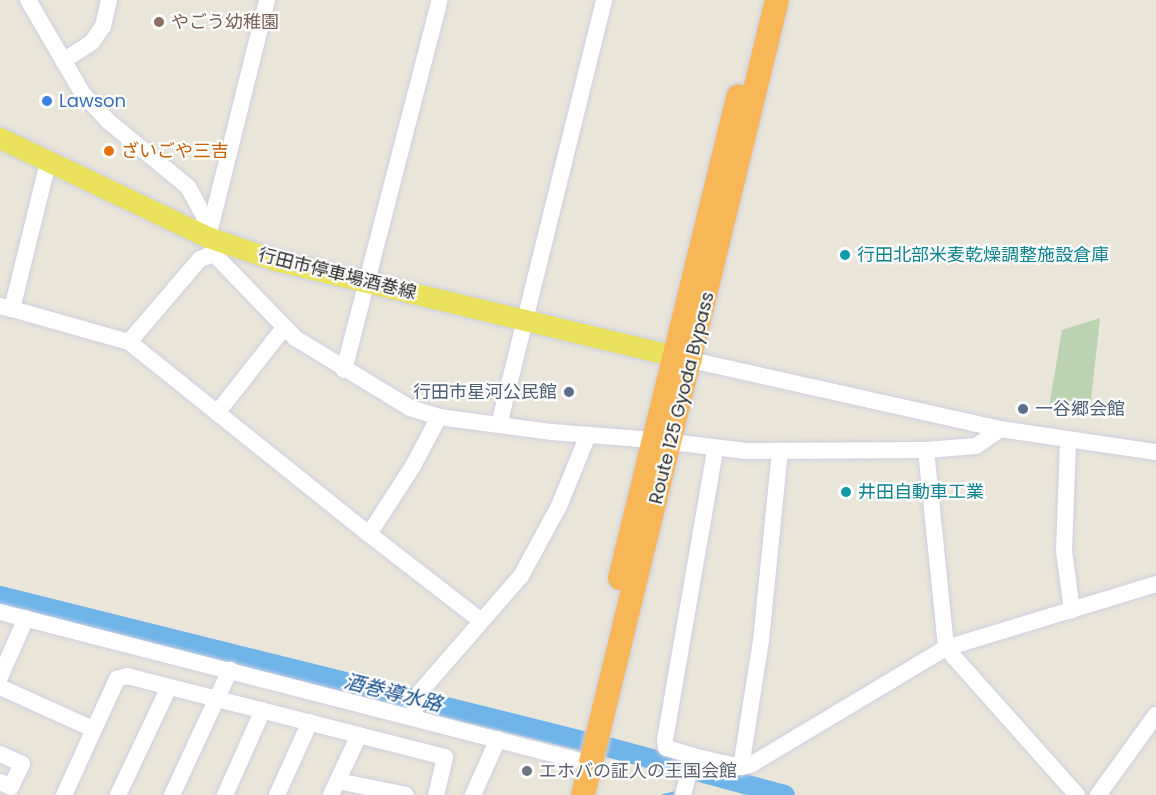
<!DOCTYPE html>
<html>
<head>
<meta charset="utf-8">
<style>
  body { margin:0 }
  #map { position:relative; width:1156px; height:795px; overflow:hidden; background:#e9e5d9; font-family:Poppins,"Noto Sans JP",sans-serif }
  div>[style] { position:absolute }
  .cemetery>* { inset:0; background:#bbd3b1 }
  .stream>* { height:3px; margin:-1.5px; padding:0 1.5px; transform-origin:1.5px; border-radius:1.5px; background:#6eb4e9 }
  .river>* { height:20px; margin:-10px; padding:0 10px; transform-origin:10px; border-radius:10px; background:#6eb4e9 }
  .roads { filter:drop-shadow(0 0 2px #cecfe0) drop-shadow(0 0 2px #cecfe0) }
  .minor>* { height:16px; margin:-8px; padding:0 8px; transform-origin:8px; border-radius:8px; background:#fff }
  .major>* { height:21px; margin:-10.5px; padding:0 10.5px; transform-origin:10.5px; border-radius:10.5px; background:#eae15d }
  .highway>* { height:24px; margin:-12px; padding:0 12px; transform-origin:12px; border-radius:12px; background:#f7b756 }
  .dots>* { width:16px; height:16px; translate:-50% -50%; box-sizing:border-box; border:3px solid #fff; border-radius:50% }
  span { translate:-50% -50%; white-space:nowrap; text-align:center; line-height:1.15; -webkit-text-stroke:4.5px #fff; paint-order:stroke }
  .education-label { font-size:18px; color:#785e54 }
  .left { translate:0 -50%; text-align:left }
  .shop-label { font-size:18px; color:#366cbe }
  .food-label { font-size:18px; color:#c56008 }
  .culture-label { font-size:18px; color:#0d838f }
  .street-label { font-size:18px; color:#272727 }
  .service-label { font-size:18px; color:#4e5e75 }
  .right { translate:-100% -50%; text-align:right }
  .worship-label { font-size:18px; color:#5b616d }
  .water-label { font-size:20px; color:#124f90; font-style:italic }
</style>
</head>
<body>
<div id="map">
  <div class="cemetery">
    <div style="clip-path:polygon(1100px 318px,1091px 400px,1049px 407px,1062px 330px)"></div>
  </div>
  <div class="stream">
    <div style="left:663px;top:795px;width:12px;rotate:-14deg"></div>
  </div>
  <div class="river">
    <div style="left:0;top:596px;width:630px;rotate:13.97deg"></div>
    <div style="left:611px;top:748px;width:180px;rotate:15.1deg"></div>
  </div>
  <div class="roads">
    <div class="minor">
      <div style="left:28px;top:0;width:109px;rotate:59.7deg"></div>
      <div style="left:83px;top:94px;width:37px;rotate:47deg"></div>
      <div style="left:108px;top:121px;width:104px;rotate:39.5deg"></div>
      <div style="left:188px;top:187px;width:31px;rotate:61deg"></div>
      <div style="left:203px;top:214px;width:41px;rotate:74.6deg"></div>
      <div style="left:214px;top:254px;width:117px;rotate:46deg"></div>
      <div style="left:295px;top:338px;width:135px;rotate:31.3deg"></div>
      <div style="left:410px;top:408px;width:30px;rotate:17deg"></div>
      <div style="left:439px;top:417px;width:114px;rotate:7.6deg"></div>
      <div style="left:552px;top:432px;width:101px;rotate:4.5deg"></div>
      <div style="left:63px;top:61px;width:35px;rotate:-33deg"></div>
      <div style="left:92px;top:42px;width:19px;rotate:-55deg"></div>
      <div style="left:103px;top:26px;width:27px;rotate:-77deg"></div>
      <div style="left:209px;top:233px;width:240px;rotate:-76deg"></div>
      <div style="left:0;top:306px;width:12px;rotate:14deg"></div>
      <div style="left:12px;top:309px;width:151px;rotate:-76.2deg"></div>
      <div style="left:12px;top:309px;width:122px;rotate:15.8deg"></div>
      <div style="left:129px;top:342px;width:307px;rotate:38.7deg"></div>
      <div style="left:129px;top:342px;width:109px;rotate:-49.5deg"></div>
      <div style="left:200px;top:259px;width:15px;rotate:-20deg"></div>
      <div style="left:691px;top:360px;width:317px;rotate:12.6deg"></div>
      <div style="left:1000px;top:429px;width:158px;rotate:8.4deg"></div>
      <div style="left:344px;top:370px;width:382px;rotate:-75.5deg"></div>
      <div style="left:217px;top:413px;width:107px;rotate:-51.8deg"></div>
      <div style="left:439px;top:417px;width:55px;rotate:118deg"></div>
      <div style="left:413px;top:466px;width:81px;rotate:122.9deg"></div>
      <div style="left:369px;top:534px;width:142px;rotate:37.8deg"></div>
      <div style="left:499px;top:425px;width:438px;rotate:-76.1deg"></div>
      <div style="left:671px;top:442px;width:76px;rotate:6.8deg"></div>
      <div style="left:746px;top:451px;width:180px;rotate:-0.3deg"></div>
      <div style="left:926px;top:450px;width:50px;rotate:-4.6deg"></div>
      <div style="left:976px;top:446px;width:29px;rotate:-35deg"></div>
      <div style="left:1068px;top:442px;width:109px;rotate:92.1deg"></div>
      <div style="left:1064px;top:551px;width:60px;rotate:82.3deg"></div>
      <div style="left:926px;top:450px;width:199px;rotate:84.2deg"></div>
      <div style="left:946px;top:648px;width:197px;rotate:48.3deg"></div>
      <div style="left:0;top:612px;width:595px;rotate:14.41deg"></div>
      <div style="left:0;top:677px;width:64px;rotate:-66.2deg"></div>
      <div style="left:0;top:687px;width:102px;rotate:24.3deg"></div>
      <div style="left:413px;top:718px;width:27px;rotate:-75deg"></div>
      <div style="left:420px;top:692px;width:154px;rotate:-49deg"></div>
      <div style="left:521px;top:576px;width:80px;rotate:-61.5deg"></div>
      <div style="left:559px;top:506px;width:77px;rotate:-67.8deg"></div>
      <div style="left:0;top:754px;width:24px;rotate:24deg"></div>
      <div style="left:22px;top:764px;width:25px;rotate:116deg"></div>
      <div style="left:11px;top:787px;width:12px;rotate:-156deg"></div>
      <div style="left:693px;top:756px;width:28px;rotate:-163deg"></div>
      <div style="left:666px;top:748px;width:8px;rotate:-97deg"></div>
      <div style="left:665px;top:740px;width:294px;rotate:-80.2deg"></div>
      <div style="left:741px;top:767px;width:11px;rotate:-15deg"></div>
      <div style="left:752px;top:764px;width:226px;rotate:-30.9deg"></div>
      <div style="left:946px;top:648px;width:220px;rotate:-16.9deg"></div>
      <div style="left:338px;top:781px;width:69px;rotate:11.6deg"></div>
      <div style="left:64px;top:795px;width:128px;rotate:-65.4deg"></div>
      <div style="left:117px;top:679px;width:10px;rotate:-17deg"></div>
      <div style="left:127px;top:676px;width:328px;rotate:14.3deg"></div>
      <div style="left:445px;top:757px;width:39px;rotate:103deg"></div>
      <div style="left:118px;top:795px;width:117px;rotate:-64.7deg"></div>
      <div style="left:172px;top:795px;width:138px;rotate:-65.1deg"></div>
      <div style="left:225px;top:795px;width:93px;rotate:-65.9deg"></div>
      <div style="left:277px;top:795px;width:80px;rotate:-65.7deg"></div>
      <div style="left:331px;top:795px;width:66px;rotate:-65deg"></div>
      <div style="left:473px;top:795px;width:61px;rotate:-65.9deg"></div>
      <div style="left:683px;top:795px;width:40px;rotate:-75.6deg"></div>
      <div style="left:693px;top:756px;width:49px;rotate:12.9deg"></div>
      <div style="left:741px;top:767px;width:128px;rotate:-81deg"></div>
      <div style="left:761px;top:641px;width:190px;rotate:-84.3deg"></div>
      <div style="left:1098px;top:795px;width:99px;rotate:-54.1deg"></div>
    </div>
    <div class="major">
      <div style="left:0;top:138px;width:230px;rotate:25.5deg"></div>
      <div style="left:208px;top:237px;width:71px;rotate:18.9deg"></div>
      <div style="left:275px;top:260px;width:428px;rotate:13.5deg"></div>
    </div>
    <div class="highway">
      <div style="left:620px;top:578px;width:496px;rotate:-76.2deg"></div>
      <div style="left:583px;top:795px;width:818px;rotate:-76.29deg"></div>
    </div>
  </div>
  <div class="dots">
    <div style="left:159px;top:22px;background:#8d6e63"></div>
    <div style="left:47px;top:101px;background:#3f7fe0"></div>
    <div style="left:109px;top:151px;background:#e8710a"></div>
    <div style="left:845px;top:255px;background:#0f9aa8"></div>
    <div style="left:569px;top:392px;background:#5c6f8a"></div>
    <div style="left:1023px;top:409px;background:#5c6f8a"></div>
    <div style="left:846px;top:492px;background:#0f9aa8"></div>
    <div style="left:527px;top:771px;background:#6b7280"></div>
  </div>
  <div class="education-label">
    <span class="left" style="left:171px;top:22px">やごう幼稚園</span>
  </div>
  <div class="shop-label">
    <span class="left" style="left:59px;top:101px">Lawson</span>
  </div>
  <div class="food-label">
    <span class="left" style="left:121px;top:151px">ざいごや三吉</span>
  </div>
  <div class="culture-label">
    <span class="left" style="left:857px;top:255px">行田北部米麦乾燥調整施設倉庫</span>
    <span class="left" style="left:858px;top:492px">井田自動車工業</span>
  </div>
  <div class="street-label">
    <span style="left:337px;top:274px;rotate:14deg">行田市停車場酒巻線</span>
    <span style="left:682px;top:398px;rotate:-76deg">Route 125 Gyoda Bypass</span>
  </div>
  <div class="service-label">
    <span class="right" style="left:557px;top:392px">行田市星河公民館</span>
    <span class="left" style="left:1035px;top:409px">一谷郷会館</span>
  </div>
  <div class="worship-label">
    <span class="left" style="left:539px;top:771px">エホバの証人の王国会館</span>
  </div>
  <div class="water-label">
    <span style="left:393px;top:693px;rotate:14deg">酒巻導水路</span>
  </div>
</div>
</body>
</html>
